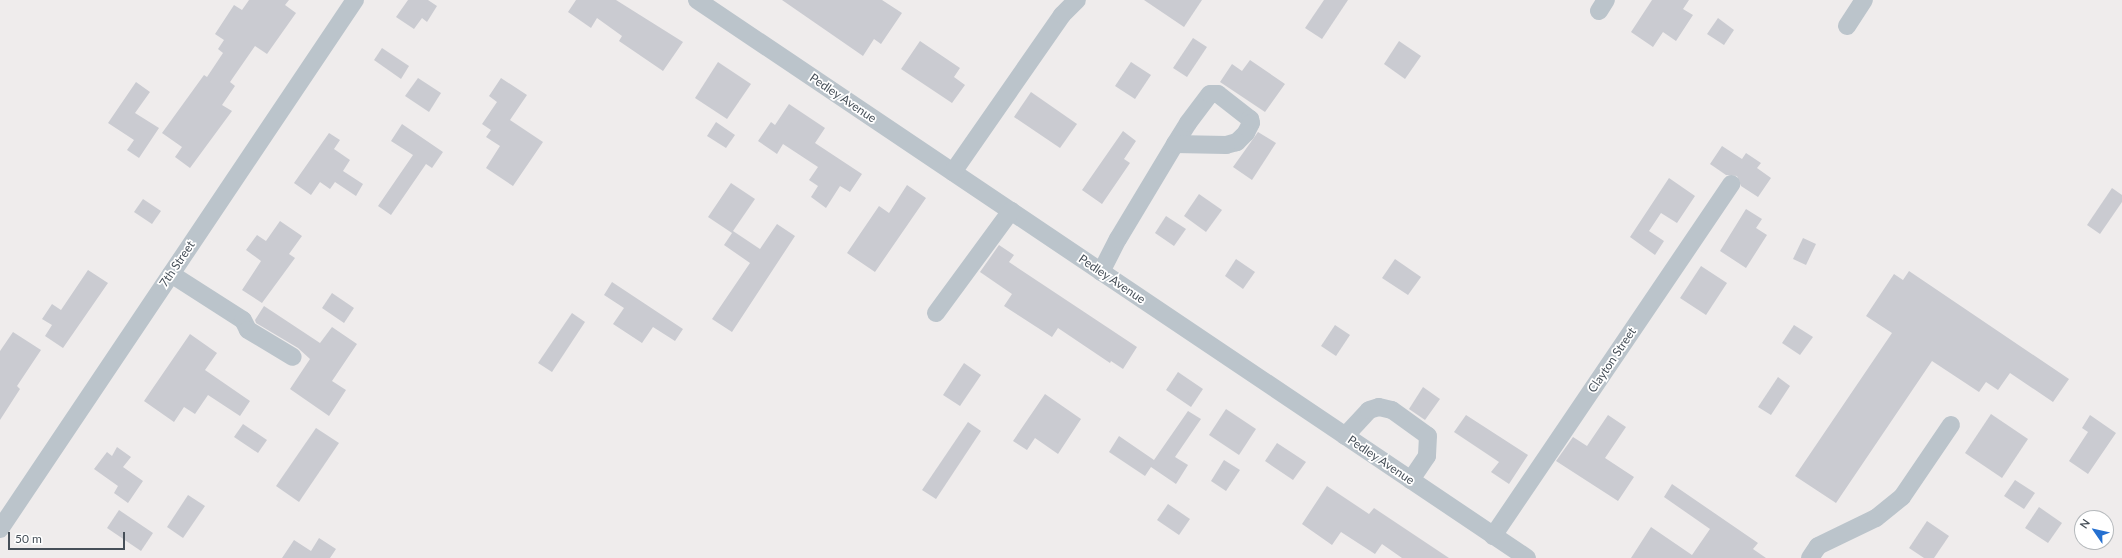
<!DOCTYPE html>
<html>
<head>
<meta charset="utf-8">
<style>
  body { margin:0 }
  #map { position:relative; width:2122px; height:558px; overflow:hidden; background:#efecec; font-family:Lato,sans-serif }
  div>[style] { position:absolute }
  .building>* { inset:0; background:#cacbd1 }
  .minor>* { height:18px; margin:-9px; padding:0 9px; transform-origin:9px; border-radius:9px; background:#bbc4cb }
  span { translate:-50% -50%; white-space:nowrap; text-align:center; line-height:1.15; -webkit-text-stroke:3.5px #fff; paint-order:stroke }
  .street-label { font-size:12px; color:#464f58 }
  .north { position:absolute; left:2074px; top:510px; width:40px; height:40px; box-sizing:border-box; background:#fff; border:1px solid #b5b9bc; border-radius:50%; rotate:304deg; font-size:11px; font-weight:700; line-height:16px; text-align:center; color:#464f58 }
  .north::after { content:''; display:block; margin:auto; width:14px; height:18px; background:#2570d0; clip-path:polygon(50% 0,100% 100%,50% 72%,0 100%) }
  .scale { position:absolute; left:8px; top:532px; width:117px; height:18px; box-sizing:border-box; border:2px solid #464f58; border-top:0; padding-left:5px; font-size:12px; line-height:14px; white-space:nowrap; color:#464f58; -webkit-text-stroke:3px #fff; paint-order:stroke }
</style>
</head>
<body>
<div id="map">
  <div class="building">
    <div style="clip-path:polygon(249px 0,289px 0,285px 5px,296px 13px,267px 54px,255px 46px,230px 82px,235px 86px,222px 105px,232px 111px,190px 168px,175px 157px,182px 147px,162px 133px,204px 75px,207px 77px,223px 53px,218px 49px,224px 40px,215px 34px,234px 5px,242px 10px)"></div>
    <div style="clip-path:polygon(408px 0,428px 0,437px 6px,427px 22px,422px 18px,414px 29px,396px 17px)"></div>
    <div style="clip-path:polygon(576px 0,616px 0,683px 42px,663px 71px,619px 41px,622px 36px,597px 18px,591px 28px,568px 12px)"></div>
    <div style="clip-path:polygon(782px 0,882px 0,902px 13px,881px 44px,874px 39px,863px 56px)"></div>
    <div style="clip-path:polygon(1144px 0,1202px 0,1184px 27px)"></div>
    <div style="clip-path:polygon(1324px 0,1348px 0,1322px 39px,1305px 28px)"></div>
    <div style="clip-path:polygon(1652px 0,1689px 0,1683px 9px,1693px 15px,1676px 41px,1663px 32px,1653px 47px,1631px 32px)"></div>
    <div style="clip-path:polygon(1718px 18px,1734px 30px,1724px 45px,1707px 34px)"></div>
    <div style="clip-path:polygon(1193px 38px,1207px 47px,1187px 77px,1173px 68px)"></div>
    <div style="clip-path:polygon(920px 41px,960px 68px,954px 77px,965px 85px,952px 103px,901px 69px)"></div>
    <div style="clip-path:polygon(1399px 41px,1421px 56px,1405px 79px,1384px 64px)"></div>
    <div style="clip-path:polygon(382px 48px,409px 66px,401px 79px,374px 60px)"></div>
    <div style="clip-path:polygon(1250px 60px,1285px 84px,1265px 112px,1220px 82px,1232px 64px,1242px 71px)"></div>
    <div style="clip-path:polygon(718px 62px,751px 84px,727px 119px,695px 98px)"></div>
    <div style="clip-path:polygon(1131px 62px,1151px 75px,1135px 99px,1115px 86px)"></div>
    <div style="clip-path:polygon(418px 78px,441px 93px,429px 112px,405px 96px)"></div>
    <div style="clip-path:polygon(501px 78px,527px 95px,510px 120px,543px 142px,513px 186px,486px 168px,500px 146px,486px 137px,491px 130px,482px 124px,497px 102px,489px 96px)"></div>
    <div style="clip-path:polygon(136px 82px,150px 92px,135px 113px,159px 128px,139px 158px,127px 150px,134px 140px,108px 123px)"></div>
    <div style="clip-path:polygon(1031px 92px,1077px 124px,1060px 148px,1014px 117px)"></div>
    <div style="clip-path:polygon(789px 104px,825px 128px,815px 143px,862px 174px,850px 192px,840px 186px,826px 208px,811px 197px,818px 186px,809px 180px,818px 167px,783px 144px,777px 154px,758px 141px,771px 122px,775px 125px)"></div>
    <div style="clip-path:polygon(716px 122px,735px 135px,726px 148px,707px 136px)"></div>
    <div style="clip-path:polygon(402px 124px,443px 152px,432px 168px,426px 164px,391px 215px,378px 206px,413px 155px,391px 141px)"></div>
    <div style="clip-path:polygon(1123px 131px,1136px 141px,1124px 159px,1130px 163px,1102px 204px,1082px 190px)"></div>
    <div style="clip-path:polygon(1258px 132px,1276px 143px,1252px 180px,1233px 167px)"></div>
    <div style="clip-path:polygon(329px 133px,340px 140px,334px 149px,350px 160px,343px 171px,363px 184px,356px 196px,335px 182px,330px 189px,320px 182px,311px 195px,294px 183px)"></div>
    <div style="clip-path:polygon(1722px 146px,1742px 159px,1746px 153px,1761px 163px,1757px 168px,1771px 178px,1758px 197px,1741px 186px,1737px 176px,1726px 175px,1710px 164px)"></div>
    <div style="clip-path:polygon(1669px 178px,1695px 196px,1677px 223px,1661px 213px,1649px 231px,1664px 241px,1655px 255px,1630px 237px)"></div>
    <div style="clip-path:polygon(731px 183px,755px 199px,733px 231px,760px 249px,777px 224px,795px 236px,732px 332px,712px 319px,750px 263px,724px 245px,732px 233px,708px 217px)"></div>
    <div style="clip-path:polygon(907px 185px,926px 198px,875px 272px,847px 253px,879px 206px,889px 213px)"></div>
    <div style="clip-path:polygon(2112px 188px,2122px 195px,2122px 202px,2100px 234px,2087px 225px)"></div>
    <div style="clip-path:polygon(1199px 194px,1222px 210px,1206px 232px,1184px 216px)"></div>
    <div style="clip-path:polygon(143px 199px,161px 211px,152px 224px,134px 212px)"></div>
    <div style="clip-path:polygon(1746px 209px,1762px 219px,1756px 228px,1767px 235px,1746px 268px,1720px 251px)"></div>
    <div style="clip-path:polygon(1166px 216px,1186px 229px,1174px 246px,1155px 233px)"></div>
    <div style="clip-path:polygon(280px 221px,302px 236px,289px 254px,295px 258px,262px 303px,242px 290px,261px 261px,246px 250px,257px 235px,266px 241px)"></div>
    <div style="clip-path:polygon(1803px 238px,1816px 244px,1806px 265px,1793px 259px)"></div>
    <div style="clip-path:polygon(999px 245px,1014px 255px,1009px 262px,1137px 347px,1123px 369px,1111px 361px,1110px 363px,1058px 328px,1052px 337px,1004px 306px,1012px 294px,980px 272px)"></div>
    <div style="clip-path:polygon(1236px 259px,1255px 272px,1243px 289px,1225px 276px)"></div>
    <div style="clip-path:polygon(1395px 259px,1421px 277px,1408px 295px,1382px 278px)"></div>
    <div style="clip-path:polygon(1701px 266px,1727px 283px,1706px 315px,1680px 298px)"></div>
    <div style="clip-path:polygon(88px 270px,108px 283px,63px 348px,45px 336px,52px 325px,42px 319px,52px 304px,61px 310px)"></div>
    <div style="clip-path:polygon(1909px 271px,2069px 379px,2053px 402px,2010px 373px,1998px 390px,1986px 382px,1979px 392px,1932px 361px,1836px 503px,1795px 476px,1892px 333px,1866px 316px,1894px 274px,1903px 280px)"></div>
    <div style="clip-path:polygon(612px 282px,683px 329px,675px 341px,653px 327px,642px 343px,613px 324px,624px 308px,604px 295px)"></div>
    <div style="clip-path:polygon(332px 293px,354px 308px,344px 323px,322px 308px)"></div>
    <div style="clip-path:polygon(264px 306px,320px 343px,332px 327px,357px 344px,332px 381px,346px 390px,329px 416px,290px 389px,310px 359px,298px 348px,256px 323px,255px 320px)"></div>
    <div style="clip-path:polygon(572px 313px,585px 322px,552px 372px,538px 363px)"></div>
    <div style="clip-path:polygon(1335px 325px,1350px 335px,1336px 356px,1321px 346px)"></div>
    <div style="clip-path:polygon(1794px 325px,1813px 337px,1800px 355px,1782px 343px)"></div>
    <div style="clip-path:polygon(13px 332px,41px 350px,17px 386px,20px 389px,0 420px,0 351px)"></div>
    <div style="clip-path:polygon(190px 334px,217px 353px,205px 370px,250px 401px,240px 416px,208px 395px,195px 414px,184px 407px,174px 422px,144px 401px)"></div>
    <div style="clip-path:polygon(964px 363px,981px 375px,960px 406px,943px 395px)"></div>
    <div style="clip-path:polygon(1178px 372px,1203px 389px,1191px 407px,1166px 390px)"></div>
    <div style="clip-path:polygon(1778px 377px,1790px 386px,1771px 415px,1758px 407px)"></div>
    <div style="clip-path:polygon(1423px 387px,1440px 399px,1425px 420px,1409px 409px)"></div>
    <div style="clip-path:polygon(1045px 394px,1081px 419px,1058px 454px,1035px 438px,1027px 450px,1013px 441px)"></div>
    <div style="clip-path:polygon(1226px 409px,1256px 429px,1239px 455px,1209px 435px)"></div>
    <div style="clip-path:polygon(1188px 411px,1201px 419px,1175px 457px,1188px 465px,1176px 484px,1151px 467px,1145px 476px,1109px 452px,1119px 436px,1154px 460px)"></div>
    <div style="clip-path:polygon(1991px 414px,2028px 439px,2002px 478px,1965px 453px)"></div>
    <div style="clip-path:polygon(1466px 415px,1528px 455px,1509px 484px,1491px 472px,1499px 462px,1454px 432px)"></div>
    <div style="clip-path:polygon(1608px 415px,1626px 427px,1605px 458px,1634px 477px,1618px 501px,1556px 461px,1573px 437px,1587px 446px)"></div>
    <div style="clip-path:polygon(2090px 415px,2116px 433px,2088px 474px,2069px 461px,2088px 432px,2082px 428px)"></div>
    <div style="clip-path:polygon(968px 422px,981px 431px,936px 499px,922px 490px)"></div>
    <div style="clip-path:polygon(243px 424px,267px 440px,258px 453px,234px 437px)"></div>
    <div style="clip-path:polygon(316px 428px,339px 443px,299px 502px,276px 486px)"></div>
    <div style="clip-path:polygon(1277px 443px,1306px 462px,1293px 480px,1265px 461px)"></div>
    <div style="clip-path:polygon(117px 447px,131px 457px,123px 467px,143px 481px,128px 503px,114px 493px,118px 486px,94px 469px,107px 452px,112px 456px)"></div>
    <div style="clip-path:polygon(1224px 460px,1240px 470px,1226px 491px,1211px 481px)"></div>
    <div style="clip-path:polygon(2015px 480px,2035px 493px,2024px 509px,2004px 496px)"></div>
    <div style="clip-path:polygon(1672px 484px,1758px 543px,1753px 549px,1766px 558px,1631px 558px,1651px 527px,1692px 555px,1710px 529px,1664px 497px)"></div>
    <div style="clip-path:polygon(1327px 486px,1369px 514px,1374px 508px,1449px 558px,1402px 558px,1382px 544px,1375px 554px,1341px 532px,1332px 545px,1302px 524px)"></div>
    <div style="clip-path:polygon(188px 495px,205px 506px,183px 538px,167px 527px)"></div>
    <div style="clip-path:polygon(1168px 504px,1190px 519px,1179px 535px,1157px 520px)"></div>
    <div style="clip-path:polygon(2039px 507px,2062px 523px,2048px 543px,2025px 528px)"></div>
    <div style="clip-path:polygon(119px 510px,153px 533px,141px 551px,107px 528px)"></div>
    <div style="clip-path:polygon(1927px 521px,1949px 536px,1934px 558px,1924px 558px,1909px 548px)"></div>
    <div style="clip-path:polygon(319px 538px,336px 549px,330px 558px,282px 558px,294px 540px,311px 551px)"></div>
  </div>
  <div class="minor">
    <div style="left:697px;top:0;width:1000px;rotate:33.91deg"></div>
    <div style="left:1599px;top:11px;width:13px;rotate:-58deg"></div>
    <div style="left:1847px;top:26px;width:31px;rotate:-57deg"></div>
    <div style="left:953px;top:172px;width:191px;rotate:-55.2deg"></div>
    <div style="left:1062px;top:15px;width:21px;rotate:-45deg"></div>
    <div style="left:1101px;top:272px;width:37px;rotate:-63deg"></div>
    <div style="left:1118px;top:239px;width:111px;rotate:-59deg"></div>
    <div style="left:1175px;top:144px;width:25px;rotate:-58deg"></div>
    <div style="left:1188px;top:123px;width:36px;rotate:-53deg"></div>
    <div style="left:1210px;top:94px;width:8px"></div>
    <div style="left:1218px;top:94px;width:41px;rotate:38deg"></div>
    <div style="left:1250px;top:119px;width:4px;rotate:76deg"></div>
    <div style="left:1251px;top:123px;width:11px;rotate:117deg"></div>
    <div style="left:1246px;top:133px;width:13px;rotate:135deg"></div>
    <div style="left:1237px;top:142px;width:11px;rotate:165deg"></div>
    <div style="left:1226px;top:145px;width:51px;rotate:-178.9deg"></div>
    <div style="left:171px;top:274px;width:85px;rotate:32.6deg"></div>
    <div style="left:243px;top:320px;width:11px;rotate:63deg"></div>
    <div style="left:248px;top:330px;width:52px;rotate:31deg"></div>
    <div style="left:936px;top:313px;width:127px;rotate:-53.7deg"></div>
    <div style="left:1345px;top:436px;width:35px;rotate:-47deg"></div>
    <div style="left:1369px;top:410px;width:10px;rotate:-17deg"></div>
    <div style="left:1379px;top:407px;width:13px;rotate:13deg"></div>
    <div style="left:1392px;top:410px;width:44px;rotate:35.8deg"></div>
    <div style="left:1428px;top:436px;width:20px;rotate:93deg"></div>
    <div style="left:1427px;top:456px;width:29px;rotate:124deg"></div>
    <div style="left:0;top:529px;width:637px;rotate:-56.14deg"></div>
    <div style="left:1493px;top:536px;width:425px;rotate:-55.9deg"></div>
    <div style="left:1810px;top:558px;width:14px;rotate:-56deg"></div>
    <div style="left:1818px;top:546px;width:64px;rotate:-25.8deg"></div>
    <div style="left:1876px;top:518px;width:33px;rotate:-39deg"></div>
    <div style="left:1902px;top:497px;width:87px;rotate:-55.8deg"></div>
  </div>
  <div class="street-label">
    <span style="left:843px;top:98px;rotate:34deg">Pedley Avenue</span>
    <span style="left:177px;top:264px;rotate:-56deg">7th Street</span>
    <span style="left:1112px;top:279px;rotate:34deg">Pedley Avenue</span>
    <span style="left:1612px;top:360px;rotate:-56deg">Clayton Street</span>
    <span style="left:1381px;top:460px;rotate:34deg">Pedley Avenue</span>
  </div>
  <div class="north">N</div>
  <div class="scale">50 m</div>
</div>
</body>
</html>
